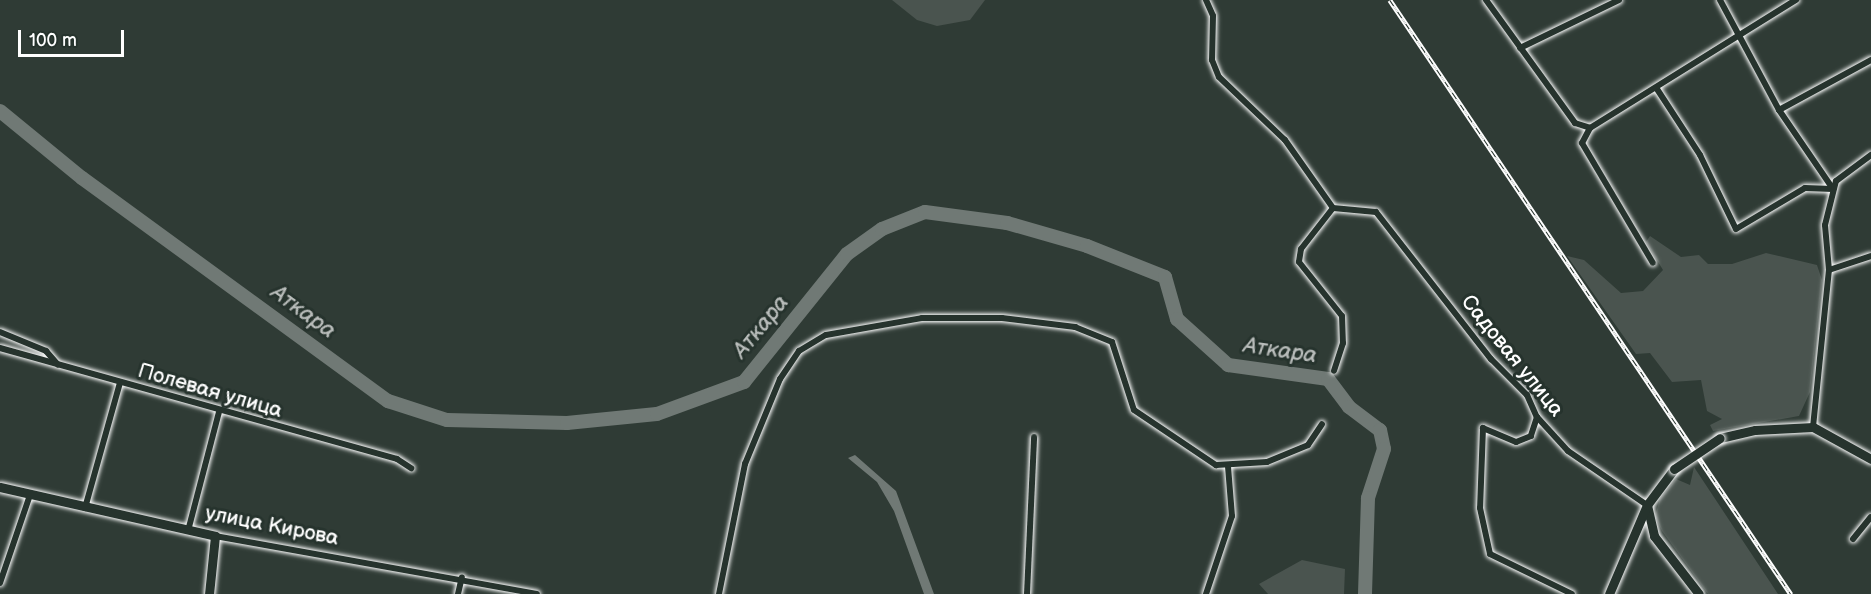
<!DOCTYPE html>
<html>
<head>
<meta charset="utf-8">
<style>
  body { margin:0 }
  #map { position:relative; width:1871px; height:594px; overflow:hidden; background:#2f3b35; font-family:"Balsamiq Sans",sans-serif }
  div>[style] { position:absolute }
  .green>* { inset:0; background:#4a544f }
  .water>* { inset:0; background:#707975 }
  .river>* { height:14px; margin:-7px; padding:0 7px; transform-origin:7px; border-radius:7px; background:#707975 }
  .roads { filter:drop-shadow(0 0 2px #fff) drop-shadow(0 0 2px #fff) }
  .street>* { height:6px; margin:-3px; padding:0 3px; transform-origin:3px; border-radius:3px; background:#26332d }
  .secondary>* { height:9px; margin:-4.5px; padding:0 4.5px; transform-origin:4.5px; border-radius:4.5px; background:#26332d }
  .rail>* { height:4.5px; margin-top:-2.25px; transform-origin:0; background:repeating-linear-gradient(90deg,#26332d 0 7px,#fff 0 14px); box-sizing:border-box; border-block:2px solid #fff }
  .bridges { filter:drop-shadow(0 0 2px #fff) drop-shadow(0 0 2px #fff) }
  .secondary-bridge>* { height:9px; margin:-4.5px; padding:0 4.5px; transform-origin:4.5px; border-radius:4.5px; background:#26332d }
  span { translate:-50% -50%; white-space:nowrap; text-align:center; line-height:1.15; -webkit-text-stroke:6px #26332d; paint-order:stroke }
  .street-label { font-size:21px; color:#fff }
  .water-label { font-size:22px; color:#b8bcba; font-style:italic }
  .scale { position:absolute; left:18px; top:30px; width:106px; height:27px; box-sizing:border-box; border:3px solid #fff; border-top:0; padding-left:8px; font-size:18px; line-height:21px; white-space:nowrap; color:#fff; -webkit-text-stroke:4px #26332d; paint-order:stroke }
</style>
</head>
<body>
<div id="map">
  <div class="green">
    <div style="clip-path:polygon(892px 0,985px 0,970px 20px,937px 26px,917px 20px)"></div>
    <div style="clip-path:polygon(1650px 236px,1681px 257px,1699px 255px,1708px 264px,1732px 264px,1766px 253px,1817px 265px,1822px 280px,1810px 392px,1799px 416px,1713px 431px,1710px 425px,1722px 419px,1707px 411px,1701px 380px,1672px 382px,1650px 353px,1636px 354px,1567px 256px,1584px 260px,1621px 293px,1643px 291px,1663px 270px,1646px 242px)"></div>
    <div style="clip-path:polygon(1694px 467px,1778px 594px,1708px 594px,1662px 531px,1655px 516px,1660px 499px,1676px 479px,1690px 485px)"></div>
    <div style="clip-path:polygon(1302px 560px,1345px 569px,1344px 594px,1268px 594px,1259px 584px)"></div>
  </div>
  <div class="water">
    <div style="clip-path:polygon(855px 455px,896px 491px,934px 594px,924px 594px,894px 511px,877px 482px,848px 458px)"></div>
  </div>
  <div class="river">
    <div style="left:0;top:111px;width:106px;rotate:39.3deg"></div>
    <div style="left:82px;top:178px;width:379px;rotate:36.1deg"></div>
    <div style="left:388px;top:401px;width:62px;rotate:17.9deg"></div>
    <div style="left:447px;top:420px;width:120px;rotate:1.4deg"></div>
    <div style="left:567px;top:423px;width:90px;rotate:-5.7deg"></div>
    <div style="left:657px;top:414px;width:93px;rotate:-20.2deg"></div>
    <div style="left:744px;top:382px;width:164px;rotate:-51.2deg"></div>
    <div style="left:847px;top:254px;width:43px;rotate:-35.5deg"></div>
    <div style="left:882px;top:229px;width:46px;rotate:-21.6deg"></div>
    <div style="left:925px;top:212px;width:83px;rotate:7.6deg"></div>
    <div style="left:1007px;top:223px;width:83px;rotate:16deg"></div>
    <div style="left:1087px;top:246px;width:84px;rotate:21.7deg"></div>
    <div style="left:1165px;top:277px;width:44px;rotate:74.1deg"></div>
    <div style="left:1177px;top:319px;width:69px;rotate:42deg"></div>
    <div style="left:1228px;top:365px;width:101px;rotate:8deg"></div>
    <div style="left:1328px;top:379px;width:35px;rotate:53deg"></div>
    <div style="left:1349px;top:407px;width:39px;rotate:37deg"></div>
    <div style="left:1380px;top:430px;width:19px;rotate:78deg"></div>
    <div style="left:1384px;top:449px;width:52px;rotate:108.1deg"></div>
    <div style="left:1368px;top:498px;width:96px;rotate:91.8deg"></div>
  </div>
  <div class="roads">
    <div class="street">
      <div style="left:1206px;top:0;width:17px;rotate:66deg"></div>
      <div style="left:1213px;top:16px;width:44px;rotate:91.3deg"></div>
      <div style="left:1212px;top:60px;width:18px;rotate:68deg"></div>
      <div style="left:1219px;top:77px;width:91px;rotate:43.7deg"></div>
      <div style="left:1285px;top:140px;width:83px;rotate:54.8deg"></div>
      <div style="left:1486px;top:0;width:152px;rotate:54.1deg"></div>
      <div style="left:1575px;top:123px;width:16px;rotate:18deg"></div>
      <div style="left:1590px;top:128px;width:17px;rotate:118deg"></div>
      <div style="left:1582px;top:143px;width:139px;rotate:59.4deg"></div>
      <div style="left:1720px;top:0;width:125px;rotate:61.8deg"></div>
      <div style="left:1779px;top:110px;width:96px;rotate:55.6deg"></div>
      <div style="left:1520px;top:48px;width:110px;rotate:-25.9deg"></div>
      <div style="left:1657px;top:89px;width:79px;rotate:56.9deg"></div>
      <div style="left:1700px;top:155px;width:82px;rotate:64.1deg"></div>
      <div style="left:1736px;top:229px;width:80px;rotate:-30.7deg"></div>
      <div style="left:1805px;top:188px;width:28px;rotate:2deg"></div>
      <div style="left:1779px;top:110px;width:105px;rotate:-28.5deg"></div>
      <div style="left:1590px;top:128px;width:243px;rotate:-31.9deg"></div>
      <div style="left:1333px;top:208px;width:43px;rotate:5.3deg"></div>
      <div style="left:1376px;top:212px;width:187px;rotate:52deg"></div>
      <div style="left:1491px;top:359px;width:51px;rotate:45deg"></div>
      <div style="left:1527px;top:395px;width:24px;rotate:66deg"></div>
      <div style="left:1537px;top:417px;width:46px;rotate:47.6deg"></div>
      <div style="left:1568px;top:451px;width:96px;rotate:34.4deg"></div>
      <div style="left:1333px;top:208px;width:52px;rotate:128deg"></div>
      <div style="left:1301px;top:249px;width:13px;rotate:99deg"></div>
      <div style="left:1299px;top:262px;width:69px;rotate:51.5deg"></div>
      <div style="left:1342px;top:316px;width:27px;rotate:88deg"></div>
      <div style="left:1343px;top:343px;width:29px;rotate:108deg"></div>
      <div style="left:1829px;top:270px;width:44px;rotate:-18.4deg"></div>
      <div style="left:0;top:332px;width:50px;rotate:22.4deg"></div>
      <div style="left:46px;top:351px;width:18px;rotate:49deg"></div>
      <div style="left:0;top:348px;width:412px;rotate:15.6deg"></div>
      <div style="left:397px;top:459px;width:17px;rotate:33deg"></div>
      <div style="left:1537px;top:417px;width:20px;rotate:108deg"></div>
      <div style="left:1531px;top:436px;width:16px;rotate:158deg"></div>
      <div style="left:1516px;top:442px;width:36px;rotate:-157deg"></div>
      <div style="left:1483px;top:428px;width:80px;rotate:92.1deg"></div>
      <div style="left:1480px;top:508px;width:47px;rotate:77.7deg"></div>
      <div style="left:1490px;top:554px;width:91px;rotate:26deg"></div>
      <div style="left:1813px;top:427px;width:158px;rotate:-84.2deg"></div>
      <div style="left:1829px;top:270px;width:45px;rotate:-95.1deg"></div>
      <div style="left:1825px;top:225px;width:45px;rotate:-76deg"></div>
      <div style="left:1836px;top:181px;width:44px;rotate:-36.6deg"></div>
      <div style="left:85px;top:508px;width:130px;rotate:-74.4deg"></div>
      <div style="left:189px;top:527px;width:119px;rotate:-75.4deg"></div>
      <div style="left:215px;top:536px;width:327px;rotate:10.2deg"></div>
      <div style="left:1853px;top:539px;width:28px;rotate:-51deg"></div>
      <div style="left:0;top:583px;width:93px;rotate:-71.2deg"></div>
      <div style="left:458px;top:594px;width:17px;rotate:-77deg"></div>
      <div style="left:719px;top:594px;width:133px;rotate:-78.7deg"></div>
      <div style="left:745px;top:464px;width:92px;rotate:-67.6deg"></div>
      <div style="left:780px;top:379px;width:34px;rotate:-56deg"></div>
      <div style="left:799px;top:351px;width:31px;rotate:-31deg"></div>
      <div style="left:826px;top:335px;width:97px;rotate:-10deg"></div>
      <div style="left:922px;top:318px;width:80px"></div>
      <div style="left:1002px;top:318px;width:74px;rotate:7deg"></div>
      <div style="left:1075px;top:327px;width:40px;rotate:22deg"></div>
      <div style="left:1112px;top:342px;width:71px;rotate:72.1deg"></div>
      <div style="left:1134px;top:410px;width:99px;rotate:33.9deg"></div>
      <div style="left:1216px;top:465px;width:51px;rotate:-3.4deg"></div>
      <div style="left:1267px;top:462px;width:44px;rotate:-22.5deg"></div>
      <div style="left:1308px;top:445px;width:25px;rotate:-56deg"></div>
      <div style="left:1027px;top:594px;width:157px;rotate:-87.4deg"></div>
      <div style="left:1206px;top:594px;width:82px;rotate:-71.6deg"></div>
      <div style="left:1232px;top:516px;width:50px;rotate:-94.6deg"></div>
    </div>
    <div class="secondary">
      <div style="left:1720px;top:438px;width:36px;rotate:-13deg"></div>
      <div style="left:1755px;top:430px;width:58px;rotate:-3deg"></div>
      <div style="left:1813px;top:427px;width:66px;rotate:28.9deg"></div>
      <div style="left:0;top:487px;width:221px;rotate:12.8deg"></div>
      <div style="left:215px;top:536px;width:58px;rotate:95.9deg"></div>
      <div style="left:1647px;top:505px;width:32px;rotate:77deg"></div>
      <div style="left:1654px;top:536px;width:73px;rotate:52.2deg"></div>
      <div style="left:1609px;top:594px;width:97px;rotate:-66.9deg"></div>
      <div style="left:1647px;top:505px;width:45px;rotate:-53.1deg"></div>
    </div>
  </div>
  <div class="rail">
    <div style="left:1390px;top:0;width:717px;rotate:55.98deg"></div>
  </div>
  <div class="bridges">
    <div class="secondary-bridge">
      <div style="left:1674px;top:469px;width:55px;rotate:-34deg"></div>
    </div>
  </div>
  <div class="street-label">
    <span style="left:1512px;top:356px;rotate:51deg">Садовая улица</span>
    <span style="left:210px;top:391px;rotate:16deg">Полевая улица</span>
    <span style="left:272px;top:526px;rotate:11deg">улица Кирова</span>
  </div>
  <div class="water-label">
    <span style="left:303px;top:312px;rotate:36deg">Аткара</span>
    <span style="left:761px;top:327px;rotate:-51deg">Аткара</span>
    <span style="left:1280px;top:351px;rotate:8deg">Аткара</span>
  </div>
  <div class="scale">100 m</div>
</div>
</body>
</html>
